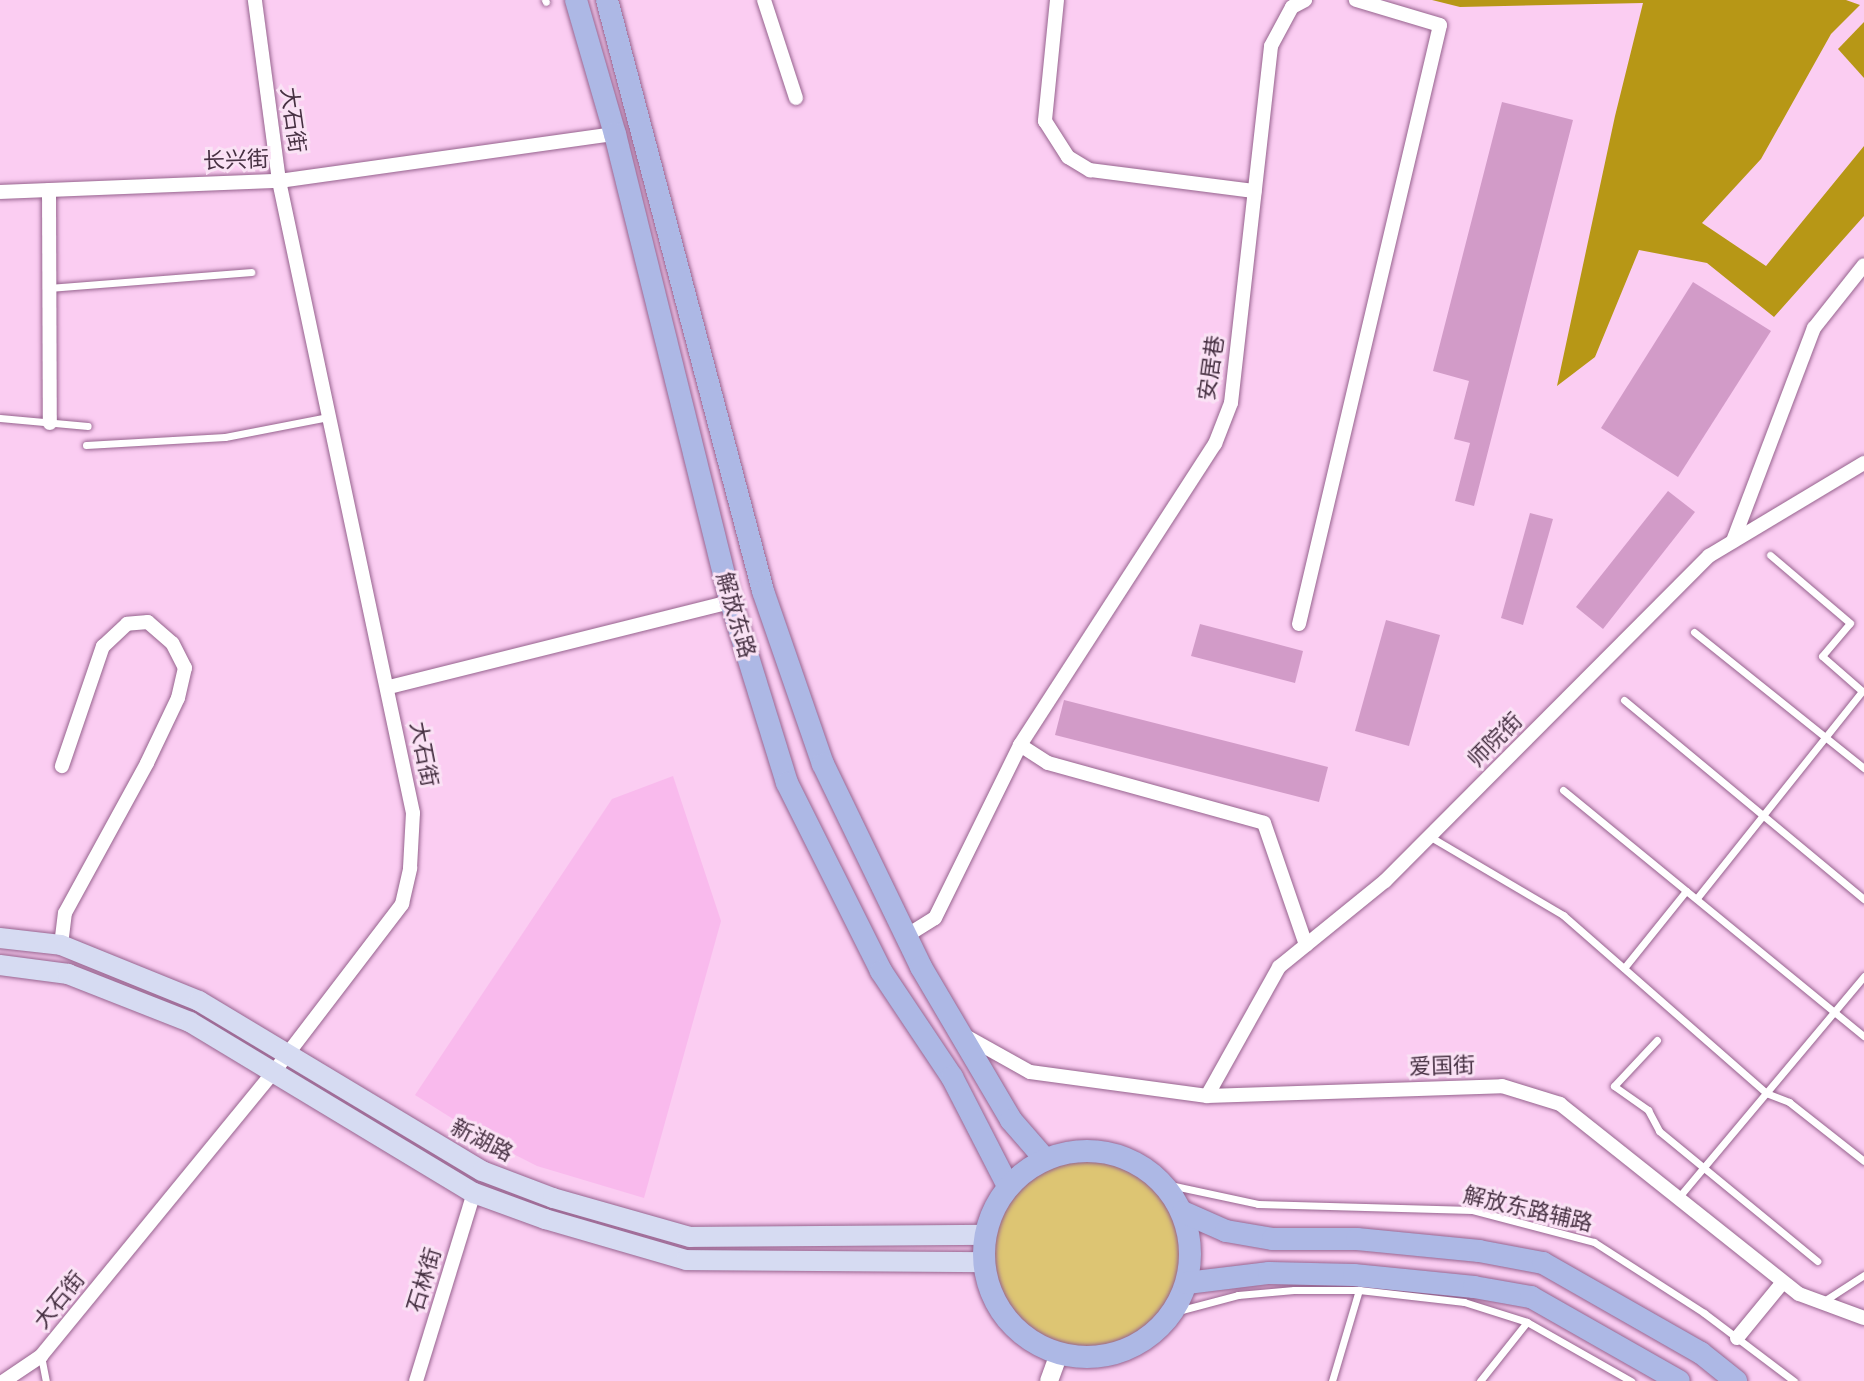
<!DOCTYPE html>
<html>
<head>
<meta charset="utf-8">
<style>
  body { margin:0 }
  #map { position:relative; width:1864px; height:1381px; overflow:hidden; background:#fbcdf2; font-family:Arial,"Noto Sans SC",sans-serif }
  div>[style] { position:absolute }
  .built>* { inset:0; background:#f9baed }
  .green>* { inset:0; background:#ddc573 }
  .round { border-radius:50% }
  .forest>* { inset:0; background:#b79716 }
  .building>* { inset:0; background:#d29bc8 }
  .roads { filter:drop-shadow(0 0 2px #96638e) drop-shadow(0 0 2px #96638e) }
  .service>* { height:7px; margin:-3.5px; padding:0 3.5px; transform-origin:3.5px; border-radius:3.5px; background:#fff }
  .minor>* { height:14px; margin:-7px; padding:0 7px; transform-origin:7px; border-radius:7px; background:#fff }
  .tertiary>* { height:18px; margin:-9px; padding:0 9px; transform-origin:9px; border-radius:9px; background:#fff }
  .secondary>* { height:20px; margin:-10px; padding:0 10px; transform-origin:10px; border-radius:10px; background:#d6dbf2 }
  .primary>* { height:22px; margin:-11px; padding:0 11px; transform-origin:11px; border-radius:11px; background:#adb8e5 }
  .primary>.ring { margin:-11px; padding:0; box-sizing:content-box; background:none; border:22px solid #adb8e5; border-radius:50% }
  span { translate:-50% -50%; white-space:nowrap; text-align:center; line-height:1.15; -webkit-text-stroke:6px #fae2f5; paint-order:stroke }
  .street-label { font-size:22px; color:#463042 }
</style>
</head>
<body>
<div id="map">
  <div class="built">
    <div style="clip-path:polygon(673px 776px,721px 921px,644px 1198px,537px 1166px,488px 1141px,415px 1095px,612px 799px)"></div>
  </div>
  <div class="green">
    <div class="round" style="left:984px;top:1151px;width:206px;height:206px"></div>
  </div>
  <div class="forest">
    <div style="clip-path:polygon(1432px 0,1846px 0,1860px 5px,1831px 34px,1761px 159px,1702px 223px,1766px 266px,1864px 146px,1864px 216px,1774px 317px,1707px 263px,1639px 250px,1595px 357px,1557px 386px,1615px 116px,1643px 3px,1460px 7px)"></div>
    <div style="clip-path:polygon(1864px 22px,1864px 78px,1838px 49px)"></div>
  </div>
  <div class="building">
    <div style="clip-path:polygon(1502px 102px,1573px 120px,1474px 506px,1455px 501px,1470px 443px,1454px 439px,1469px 381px,1433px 371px)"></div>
    <div style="clip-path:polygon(1693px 282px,1771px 331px,1678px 477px,1601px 428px)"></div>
    <div style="clip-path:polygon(1668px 491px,1695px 512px,1603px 629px,1576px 607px)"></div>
    <div style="clip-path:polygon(1530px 513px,1553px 519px,1523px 625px,1501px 618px)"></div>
    <div style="clip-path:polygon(1386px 620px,1440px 635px,1409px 746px,1355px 731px)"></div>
    <div style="clip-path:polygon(1200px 624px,1303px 651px,1295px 683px,1191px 656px)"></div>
    <div style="clip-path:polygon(1064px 700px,1328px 767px,1319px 802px,1055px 735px)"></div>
  </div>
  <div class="roads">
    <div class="service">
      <div style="left:545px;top:0;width:2px;rotate:63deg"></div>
      <div style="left:49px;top:288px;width:203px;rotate:-4.5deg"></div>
      <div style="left:0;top:418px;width:88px;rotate:5.2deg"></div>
      <div style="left:86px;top:445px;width:139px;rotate:-3.3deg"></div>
      <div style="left:225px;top:437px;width:105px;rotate:-11deg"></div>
      <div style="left:1694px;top:632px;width:218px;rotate:38.7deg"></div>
      <div style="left:1624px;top:700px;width:312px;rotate:39.7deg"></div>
      <div style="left:1563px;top:790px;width:389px;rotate:39.3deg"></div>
      <div style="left:1429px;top:836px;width:156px;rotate:30.5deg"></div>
      <div style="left:1563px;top:915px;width:270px;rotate:41.2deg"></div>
      <div style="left:1766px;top:1093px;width:25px;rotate:21deg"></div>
      <div style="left:1789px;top:1102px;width:95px;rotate:38.2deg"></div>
      <div style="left:1697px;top:898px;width:265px;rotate:-51.4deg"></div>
      <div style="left:1862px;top:691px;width:53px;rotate:-138.8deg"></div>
      <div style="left:1822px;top:656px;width:43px;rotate:-49.7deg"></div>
      <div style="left:1850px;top:623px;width:105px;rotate:-139.6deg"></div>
      <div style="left:1624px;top:968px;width:99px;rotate:-51.2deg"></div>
      <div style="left:1657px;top:1040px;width:63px;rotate:133.1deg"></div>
      <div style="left:1614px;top:1086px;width:42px;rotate:35.2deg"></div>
      <div style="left:1648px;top:1110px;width:24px;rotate:62deg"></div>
      <div style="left:1659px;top:1131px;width:205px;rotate:39.4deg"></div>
      <div style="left:1165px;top:1184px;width:95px;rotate:12.1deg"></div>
      <div style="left:1258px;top:1204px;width:214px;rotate:1.6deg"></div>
      <div style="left:1472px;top:1210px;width:126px;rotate:14.7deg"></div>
      <div style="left:1594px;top:1242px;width:131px;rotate:32.8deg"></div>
      <div style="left:1704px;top:1313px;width:113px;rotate:37.1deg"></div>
      <div style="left:1678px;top:1198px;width:290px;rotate:-50deg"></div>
      <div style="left:1824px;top:1301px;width:48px;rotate:-33deg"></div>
      <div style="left:1174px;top:1312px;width:66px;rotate:-14.9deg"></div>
      <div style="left:1238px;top:1295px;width:56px;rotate:-5.1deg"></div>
      <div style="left:1294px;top:1290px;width:65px"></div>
      <div style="left:1359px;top:1290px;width:106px;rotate:6.5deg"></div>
      <div style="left:1464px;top:1302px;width:66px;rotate:17.6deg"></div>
      <div style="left:1527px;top:1322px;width:120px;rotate:29.6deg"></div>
      <div style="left:41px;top:1356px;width:25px;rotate:79deg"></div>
      <div style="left:1332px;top:1381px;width:95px;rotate:-73.5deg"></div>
      <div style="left:1480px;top:1381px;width:75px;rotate:-51.5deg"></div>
    </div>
    <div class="minor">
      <div style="left:764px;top:0;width:103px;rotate:71.9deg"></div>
      <div style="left:1057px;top:0;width:122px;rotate:95.7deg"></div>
      <div style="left:1045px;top:121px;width:43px;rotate:57.4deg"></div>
      <div style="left:1068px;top:157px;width:26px;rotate:31deg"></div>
      <div style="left:1090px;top:170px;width:166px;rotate:7.3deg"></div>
      <div style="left:49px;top:190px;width:233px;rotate:89.8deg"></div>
      <div style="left:0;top:192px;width:279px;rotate:-2.3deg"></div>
      <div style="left:279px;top:181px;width:339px;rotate:-8deg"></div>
      <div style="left:1733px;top:541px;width:228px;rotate:-69.2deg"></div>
      <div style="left:1814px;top:328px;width:80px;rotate:-51.6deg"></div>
      <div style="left:1299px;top:624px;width:615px;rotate:-76.75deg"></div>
      <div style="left:1440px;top:25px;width:88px;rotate:-163.4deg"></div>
      <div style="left:389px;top:687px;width:352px;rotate:-14deg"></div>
      <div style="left:1020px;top:745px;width:33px;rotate:33deg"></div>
      <div style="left:1048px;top:763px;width:224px;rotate:15.5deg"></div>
      <div style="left:1264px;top:823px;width:129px;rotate:71deg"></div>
      <div style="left:906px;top:936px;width:34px;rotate:-32deg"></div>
      <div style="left:935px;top:918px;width:193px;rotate:-63.8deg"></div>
      <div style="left:1020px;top:745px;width:359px;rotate:-57.1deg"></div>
      <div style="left:1215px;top:444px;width:44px;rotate:-68.7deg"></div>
      <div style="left:1231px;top:403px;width:359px;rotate:-83.6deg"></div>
      <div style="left:1271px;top:46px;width:44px;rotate:-61.7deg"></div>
      <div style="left:1292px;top:7px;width:15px;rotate:-28deg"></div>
      <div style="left:61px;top:945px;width:32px;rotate:-83deg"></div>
      <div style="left:65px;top:913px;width:171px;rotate:-61.3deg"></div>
      <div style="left:147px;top:763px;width:72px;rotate:-64.5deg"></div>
      <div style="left:178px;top:698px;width:31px;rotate:-77deg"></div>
      <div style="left:185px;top:668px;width:28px;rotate:-117deg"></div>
      <div style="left:172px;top:643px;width:32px;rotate:-139deg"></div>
      <div style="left:148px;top:622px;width:21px;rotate:175deg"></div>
      <div style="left:127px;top:624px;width:33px;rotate:137deg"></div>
      <div style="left:103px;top:646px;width:127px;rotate:108.9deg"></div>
      <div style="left:962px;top:1034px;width:78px;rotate:29.2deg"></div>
      <div style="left:1030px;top:1072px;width:179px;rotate:7.7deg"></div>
      <div style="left:1207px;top:1096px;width:295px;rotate:-1.9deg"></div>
      <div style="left:1502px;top:1086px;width:61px;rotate:17.2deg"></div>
      <div style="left:1560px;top:1104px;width:305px;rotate:38.5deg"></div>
      <div style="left:1799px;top:1294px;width:69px;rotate:20.3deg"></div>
      <div style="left:1207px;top:1096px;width:148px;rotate:-60.8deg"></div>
      <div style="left:1279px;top:967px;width:136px;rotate:-39.1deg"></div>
      <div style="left:1385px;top:881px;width:459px;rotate:-45.1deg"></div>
      <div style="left:1709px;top:556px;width:181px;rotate:-31deg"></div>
      <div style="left:1737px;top:1338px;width:72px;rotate:-50.6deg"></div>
      <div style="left:4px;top:1381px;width:45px;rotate:-34deg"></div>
      <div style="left:41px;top:1356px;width:366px;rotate:-50.7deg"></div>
      <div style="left:273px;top:1073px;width:213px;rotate:-52.6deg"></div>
      <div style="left:402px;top:904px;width:37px;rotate:-77deg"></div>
      <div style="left:410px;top:868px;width:55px;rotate:-86.9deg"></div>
      <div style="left:413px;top:813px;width:646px;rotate:-101.97deg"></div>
      <div style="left:279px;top:181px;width:183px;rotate:-97.6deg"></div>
      <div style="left:416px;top:1381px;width:197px;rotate:-72.9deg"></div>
    </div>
    <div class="tertiary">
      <div style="left:1049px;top:1381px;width:29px;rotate:-70deg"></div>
    </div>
    <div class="secondary">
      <div style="left:0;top:938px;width:61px;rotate:6.5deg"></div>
      <div style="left:61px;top:945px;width:149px;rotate:22.1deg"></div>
      <div style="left:199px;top:1001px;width:330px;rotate:31deg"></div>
      <div style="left:482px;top:1171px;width:76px;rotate:20.8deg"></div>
      <div style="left:553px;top:1198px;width:142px;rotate:15.9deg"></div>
      <div style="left:690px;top:1237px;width:295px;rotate:-0.4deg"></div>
      <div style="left:0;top:965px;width:69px;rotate:7.5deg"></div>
      <div style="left:68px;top:974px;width:131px;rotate:21.5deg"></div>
      <div style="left:190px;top:1022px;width:332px;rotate:31.1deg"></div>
      <div style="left:474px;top:1193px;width:76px;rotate:20.1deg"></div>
      <div style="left:545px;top:1219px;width:147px;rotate:16.2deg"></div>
      <div style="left:686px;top:1260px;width:297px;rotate:0.4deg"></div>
    </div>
    <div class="primary">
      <div style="left:576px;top:0;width:140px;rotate:73.8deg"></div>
      <div style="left:615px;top:134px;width:482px;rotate:76.1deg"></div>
      <div style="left:731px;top:602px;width:189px;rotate:72.8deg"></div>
      <div style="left:787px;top:783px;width:210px;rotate:63.4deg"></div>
      <div style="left:881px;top:971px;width:128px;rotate:56.2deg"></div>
      <div style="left:952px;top:1077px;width:123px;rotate:62.8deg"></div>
      <div style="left:607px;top:0;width:611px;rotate:75.21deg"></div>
      <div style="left:763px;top:591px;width:183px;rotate:70.9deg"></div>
      <div style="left:823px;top:764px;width:225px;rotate:64.2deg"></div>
      <div style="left:921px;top:967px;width:178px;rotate:59.5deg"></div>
      <div style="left:1011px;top:1120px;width:52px;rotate:48.9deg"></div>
      <div class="ring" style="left:984px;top:1151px;width:184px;height:184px"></div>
      <div style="left:1183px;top:1212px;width:47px;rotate:23.8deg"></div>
      <div style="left:1226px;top:1231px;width:48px;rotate:9.7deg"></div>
      <div style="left:1273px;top:1239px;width:84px"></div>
      <div style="left:1357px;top:1239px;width:123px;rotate:5.6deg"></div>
      <div style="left:1479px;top:1251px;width:65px;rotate:10.6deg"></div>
      <div style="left:1543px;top:1263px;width:182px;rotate:29.7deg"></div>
      <div style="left:1701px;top:1353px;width:45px;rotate:38.7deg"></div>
      <div style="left:1187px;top:1283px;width:83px;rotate:-7deg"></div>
      <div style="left:1269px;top:1273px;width:85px;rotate:1.3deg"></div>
      <div style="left:1354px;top:1275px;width:121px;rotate:5.7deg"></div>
      <div style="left:1474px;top:1287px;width:58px;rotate:10deg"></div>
      <div style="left:1531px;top:1297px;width:170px;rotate:29.6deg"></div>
    </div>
  </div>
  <div class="street-label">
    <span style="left:293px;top:120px;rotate:82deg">大石街</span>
    <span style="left:236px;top:160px;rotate:-2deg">长兴街</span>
    <span style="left:1211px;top:368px;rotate:-82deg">安居巷</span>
    <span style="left:736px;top:615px;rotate:74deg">解放东路</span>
    <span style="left:1495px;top:740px;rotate:-45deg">师院街</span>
    <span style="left:424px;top:754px;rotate:79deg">大石街</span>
    <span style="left:1442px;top:1066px;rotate:-2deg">爱国街</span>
    <span style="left:482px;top:1140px;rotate:27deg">新湖路</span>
    <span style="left:1528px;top:1209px;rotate:13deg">解放东路辅路</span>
    <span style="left:424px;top:1280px;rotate:-73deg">石林街</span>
    <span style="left:59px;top:1300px;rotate:-51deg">大石街</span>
  </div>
</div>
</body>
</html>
